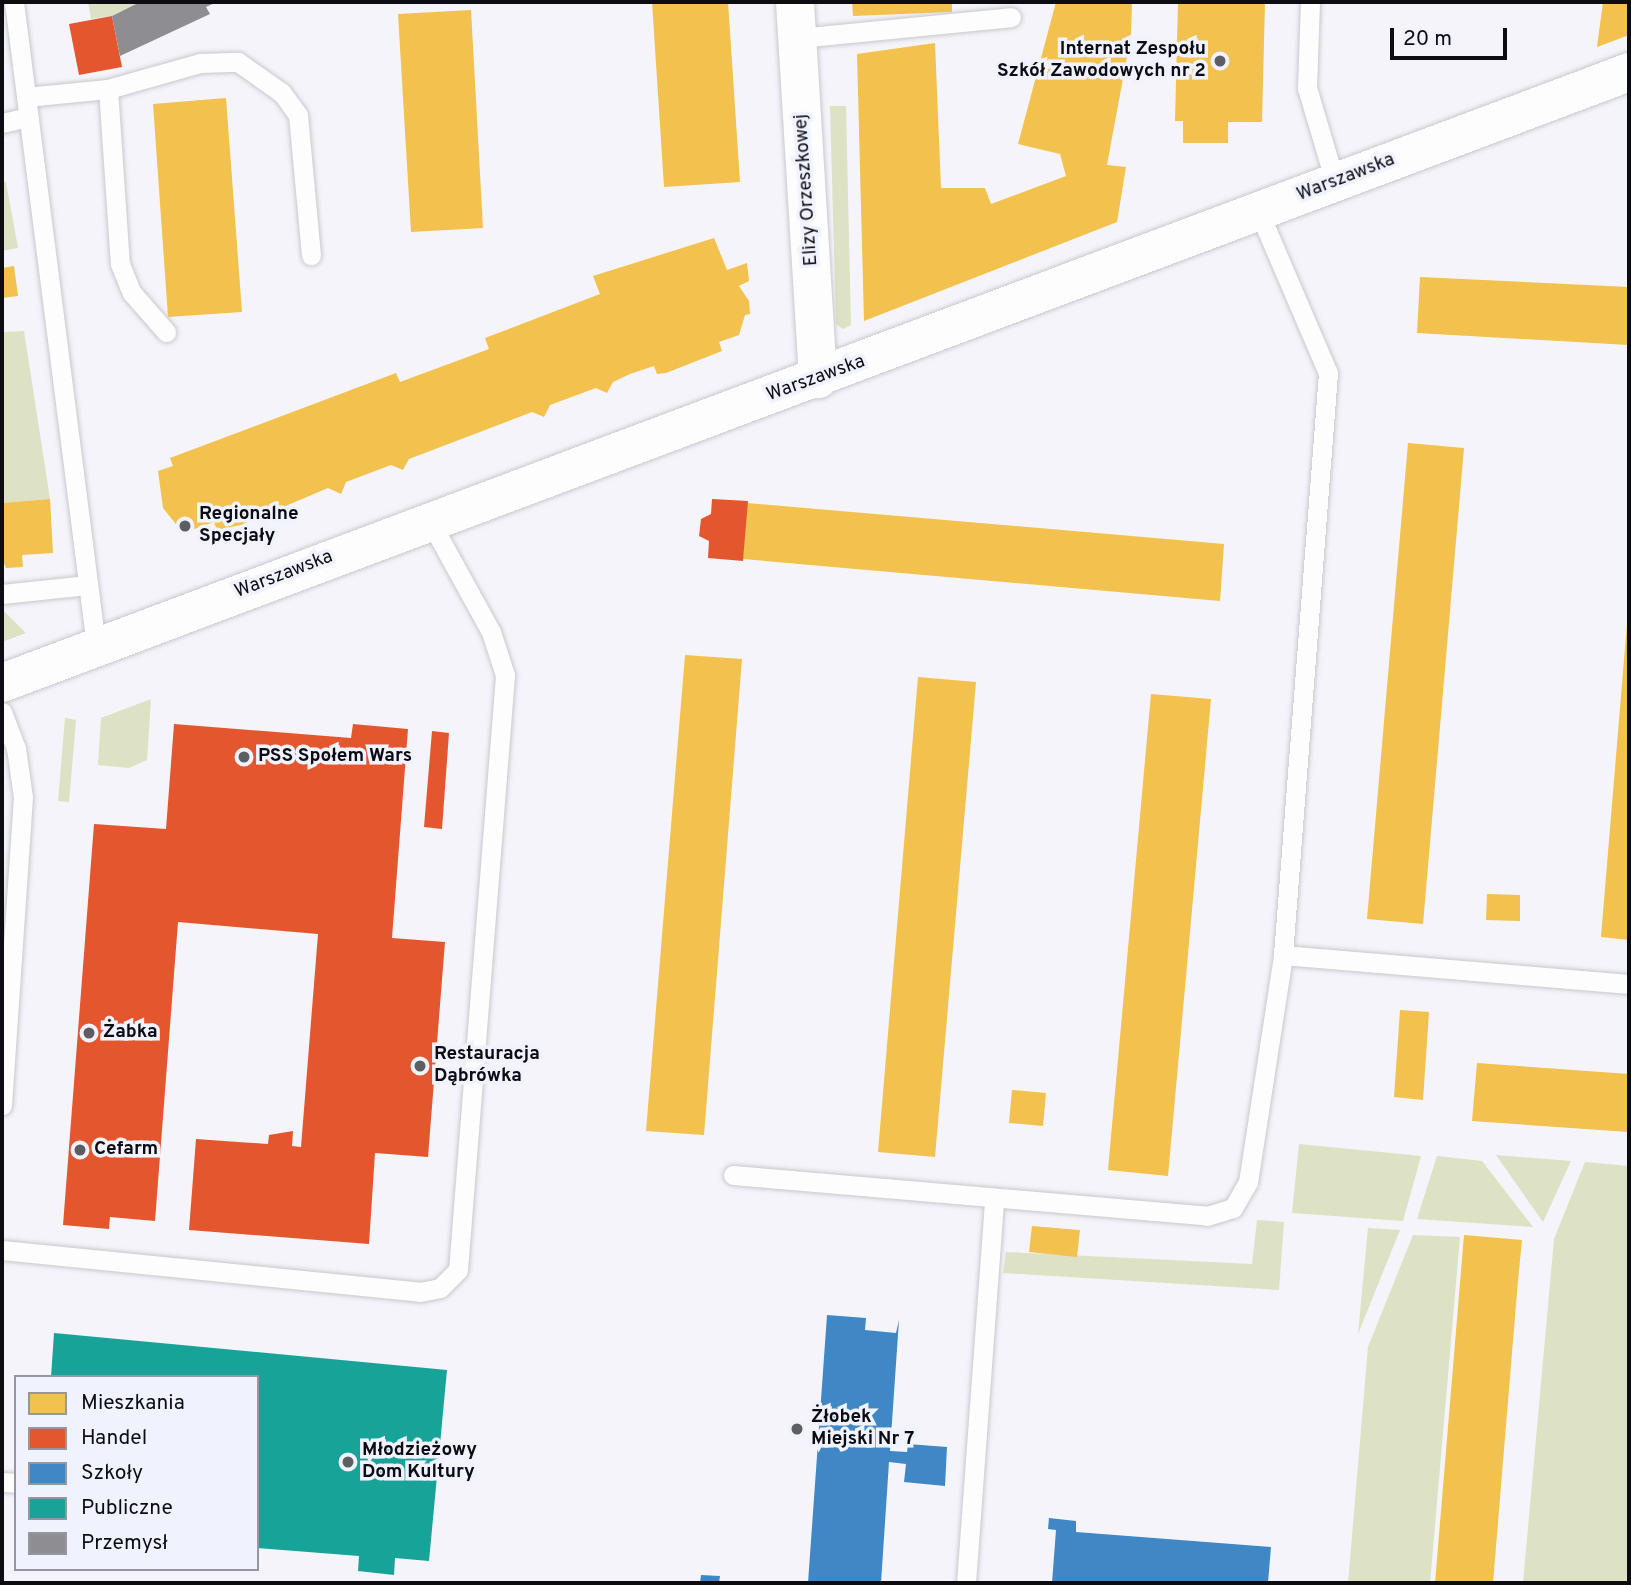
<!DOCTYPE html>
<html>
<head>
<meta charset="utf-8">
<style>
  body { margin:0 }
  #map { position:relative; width:1631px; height:1585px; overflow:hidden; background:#f4f4fa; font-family:Overpass,sans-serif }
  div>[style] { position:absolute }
  .green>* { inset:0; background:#dce2c3 }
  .homes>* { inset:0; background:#f2c14e }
  .shops>* { inset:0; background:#e4572e }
  .schools>* { inset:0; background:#3f88c5 }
  .public>* { inset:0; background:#17a398 }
  .industry>* { inset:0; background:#8d8d92 }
  .roads { filter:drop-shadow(0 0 2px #c8c8cd) drop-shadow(0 0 2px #c8c8cd) }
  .service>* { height:19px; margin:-9.5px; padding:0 9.5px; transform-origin:9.5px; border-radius:9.5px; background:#fdfdfe }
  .minor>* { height:38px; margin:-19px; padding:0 19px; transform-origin:19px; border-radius:19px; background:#fdfdfe }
  .tertiary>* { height:38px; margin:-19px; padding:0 19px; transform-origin:19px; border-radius:19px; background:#fdfdfe }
  .dots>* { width:19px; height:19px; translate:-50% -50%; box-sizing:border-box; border:4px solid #f0f2fe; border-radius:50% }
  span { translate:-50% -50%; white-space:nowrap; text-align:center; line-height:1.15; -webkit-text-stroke:7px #f0f2fe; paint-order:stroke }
  .poi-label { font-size:19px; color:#0c0d12; font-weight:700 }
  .right { translate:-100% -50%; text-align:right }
  .left { translate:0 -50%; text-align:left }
  .street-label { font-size:19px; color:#0c0d12 }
  .frame { position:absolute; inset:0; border:4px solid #0c0d12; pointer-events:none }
  .legend { position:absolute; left:14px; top:1375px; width:245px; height:196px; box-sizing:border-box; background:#f0f2fe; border:2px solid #9596a0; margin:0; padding:9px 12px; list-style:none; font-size:21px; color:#0c0d12 }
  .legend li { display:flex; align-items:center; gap:14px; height:35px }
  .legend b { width:35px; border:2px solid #9596a0 }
  .scale { position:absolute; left:1390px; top:28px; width:117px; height:32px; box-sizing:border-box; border:4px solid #0c0d12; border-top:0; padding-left:9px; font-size:21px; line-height:24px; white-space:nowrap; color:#0c0d12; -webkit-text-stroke:5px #f0f2fe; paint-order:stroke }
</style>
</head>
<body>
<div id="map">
  <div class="green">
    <div style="clip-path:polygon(88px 2px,140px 2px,112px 16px,91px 19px)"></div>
    <div style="clip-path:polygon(830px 106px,846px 106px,851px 325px,843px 329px,836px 324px)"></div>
    <div style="clip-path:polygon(6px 182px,18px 248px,2px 251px,2px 183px)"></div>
    <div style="clip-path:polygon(24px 331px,50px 499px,2px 503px,2px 332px)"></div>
    <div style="clip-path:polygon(2px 609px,26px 633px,2px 642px)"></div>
    <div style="clip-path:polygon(151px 699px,147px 760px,129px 768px,98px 765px,101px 718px)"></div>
    <div style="clip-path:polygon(65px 718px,76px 720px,69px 802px,58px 801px)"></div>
    <div style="clip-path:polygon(1299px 1144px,1421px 1156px,1403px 1221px,1292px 1213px)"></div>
    <div style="clip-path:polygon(1496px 1155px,1571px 1161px,1543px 1222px)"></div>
    <div style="clip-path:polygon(1437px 1156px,1482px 1161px,1533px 1227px,1417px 1219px)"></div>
    <div style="clip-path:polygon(1585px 1162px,1629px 1166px,1629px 1583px,1523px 1583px,1554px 1239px)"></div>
    <div style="clip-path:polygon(1257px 1220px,1284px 1222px,1279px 1290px,1003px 1273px,1006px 1252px,1252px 1264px)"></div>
    <div style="clip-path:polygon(1368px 1228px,1400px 1230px,1358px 1334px)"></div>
    <div style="clip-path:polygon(1413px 1235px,1460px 1237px,1430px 1583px,1348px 1583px,1368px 1347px)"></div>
  </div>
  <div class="homes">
    <div style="clip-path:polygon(652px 2px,728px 2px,740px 182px,664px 187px)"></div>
    <div style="clip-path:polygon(852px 2px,952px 2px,952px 12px,853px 16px)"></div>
    <div style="clip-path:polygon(1056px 2px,1132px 2px,1131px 35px,1107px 165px,1126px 167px,1117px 222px,864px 321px,857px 54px,935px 43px,941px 188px,985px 188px,991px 204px,1066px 176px,1060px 154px,1018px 144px)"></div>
    <div style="clip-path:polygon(1178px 2px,1265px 2px,1262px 122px,1228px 122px,1228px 143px,1183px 143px,1183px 121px,1175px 121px)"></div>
    <div style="clip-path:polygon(1603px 2px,1629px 2px,1629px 35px,1597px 47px)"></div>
    <div style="clip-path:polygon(471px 10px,483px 228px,411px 232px,398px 14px)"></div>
    <div style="clip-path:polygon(226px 98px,242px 312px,168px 317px,153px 104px)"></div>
    <div style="clip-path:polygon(714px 238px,727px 270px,747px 263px,749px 281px,739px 286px,749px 301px,750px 314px,745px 315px,739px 335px,719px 342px,722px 351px,666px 373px,657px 374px,654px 366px,630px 374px,613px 382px,607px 393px,596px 388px,550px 405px,544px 417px,532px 412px,409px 459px,403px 470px,391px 465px,346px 482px,341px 494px,328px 488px,241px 525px,217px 530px,214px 522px,183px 533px,163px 508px,158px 471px,173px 466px,170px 458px,396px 373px,400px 382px,489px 349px,485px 338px,600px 294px,593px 276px)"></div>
    <div style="clip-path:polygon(14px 266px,18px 296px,2px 298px,2px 268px)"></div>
    <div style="clip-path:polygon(1420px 277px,1629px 287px,1629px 345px,1417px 333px)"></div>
    <div style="clip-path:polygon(1408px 443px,1464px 448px,1423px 924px,1367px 919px)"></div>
    <div style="clip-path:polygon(50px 499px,53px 553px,22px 555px,23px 567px,6px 568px,2px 558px,2px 503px)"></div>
    <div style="clip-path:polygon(747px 503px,1224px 544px,1220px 601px,743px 559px)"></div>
    <div style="clip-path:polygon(1627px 624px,1629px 624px,1629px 940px,1601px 937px)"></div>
    <div style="clip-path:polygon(685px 655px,742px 659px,704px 1135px,646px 1131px)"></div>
    <div style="clip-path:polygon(918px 677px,976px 682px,935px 1157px,878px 1152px)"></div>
    <div style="clip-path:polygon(1151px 694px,1211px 699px,1168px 1176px,1108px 1170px)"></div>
    <div style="clip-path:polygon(1487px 894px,1520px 895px,1520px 921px,1486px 920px)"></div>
    <div style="clip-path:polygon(1400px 1010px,1429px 1012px,1423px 1100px,1394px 1097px)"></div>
    <div style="clip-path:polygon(1477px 1063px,1629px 1074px,1629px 1132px,1472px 1121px)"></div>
    <div style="clip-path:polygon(1012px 1090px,1046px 1093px,1043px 1126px,1009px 1123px)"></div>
    <div style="clip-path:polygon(1032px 1226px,1080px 1230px,1077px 1257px,1029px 1252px)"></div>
    <div style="clip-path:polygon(1464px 1235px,1522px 1240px,1518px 1280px,1493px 1583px,1435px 1583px)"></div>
  </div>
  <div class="shops">
    <div style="clip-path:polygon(112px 16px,122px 67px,79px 75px,69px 24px)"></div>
    <div style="clip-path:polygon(712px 499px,748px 501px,743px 561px,708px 558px,709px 541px,699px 536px,701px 519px,711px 514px)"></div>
    <div style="clip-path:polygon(174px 724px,351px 738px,353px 724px,408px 729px,392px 938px,445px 942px,428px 1157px,375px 1153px,369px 1244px,189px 1230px,196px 1139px,268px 1144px,269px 1135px,293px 1131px,292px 1146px,301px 1147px,318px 934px,178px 922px,155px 1221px,110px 1217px,109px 1229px,63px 1225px,94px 824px,166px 829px)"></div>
    <div style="clip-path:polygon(432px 731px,449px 733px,442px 829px,424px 827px)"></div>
  </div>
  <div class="schools">
    <div style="clip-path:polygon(827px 1315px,866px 1318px,865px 1330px,896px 1333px,899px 1320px,890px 1451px,907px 1452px,908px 1444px,947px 1447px,945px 1486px,904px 1482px,906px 1464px,889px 1462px,881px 1583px,808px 1583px)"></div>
    <div style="clip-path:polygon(1049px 1518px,1076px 1521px,1076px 1532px,1271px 1547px,1268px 1583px,1052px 1583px,1056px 1530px,1048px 1529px)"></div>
    <div style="clip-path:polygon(701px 1575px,720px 1576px,719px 1583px,700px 1583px)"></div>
  </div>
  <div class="public">
    <div style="clip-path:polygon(54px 1333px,447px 1370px,429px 1561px,395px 1558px,394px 1575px,358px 1571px,359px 1556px,257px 1548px,257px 1377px,51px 1377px)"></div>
  </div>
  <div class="industry">
    <div style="clip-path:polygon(140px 2px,217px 2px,206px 7px,210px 14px,120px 56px,112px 16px)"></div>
  </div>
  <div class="roads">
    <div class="service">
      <div style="left:14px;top:2px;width:649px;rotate:82.74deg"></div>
      <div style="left:1310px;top:2px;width:86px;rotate:92deg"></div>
      <div style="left:1307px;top:88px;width:98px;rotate:73.4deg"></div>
      <div style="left:798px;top:38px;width:214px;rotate:-5.6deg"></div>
      <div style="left:108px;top:89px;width:175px;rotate:86.1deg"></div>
      <div style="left:120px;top:264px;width:31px;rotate:68deg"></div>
      <div style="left:132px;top:293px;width:52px;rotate:48.9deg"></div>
      <div style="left:26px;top:97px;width:82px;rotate:-5.6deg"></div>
      <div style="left:108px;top:89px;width:96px;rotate:-15.8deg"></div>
      <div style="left:200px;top:63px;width:38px;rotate:-2deg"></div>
      <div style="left:238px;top:62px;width:54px;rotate:35.2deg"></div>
      <div style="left:282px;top:93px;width:27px;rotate:54deg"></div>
      <div style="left:298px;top:115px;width:141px;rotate:84.7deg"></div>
      <div style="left:2px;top:123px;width:27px;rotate:-13deg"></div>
      <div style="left:2px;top:594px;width:86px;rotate:-6deg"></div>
      <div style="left:2px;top:712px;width:39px;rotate:69deg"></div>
      <div style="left:16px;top:748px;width:49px;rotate:81.9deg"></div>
      <div style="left:23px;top:797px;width:309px;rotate:93.9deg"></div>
      <div style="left:1283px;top:955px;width:347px;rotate:4.8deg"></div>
      <div style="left:733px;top:1175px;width:476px;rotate:4.9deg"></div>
      <div style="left:1207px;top:1216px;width:27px;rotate:-17deg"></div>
      <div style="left:1233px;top:1208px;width:30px;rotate:-60deg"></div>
      <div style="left:1248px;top:1182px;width:230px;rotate:-81.2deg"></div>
      <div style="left:1283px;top:955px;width:584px;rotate:-85.58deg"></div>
      <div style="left:1328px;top:373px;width:175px;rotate:-113.2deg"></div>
      <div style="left:2px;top:1250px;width:420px;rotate:5.7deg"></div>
      <div style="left:420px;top:1292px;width:20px;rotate:-11deg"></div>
      <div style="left:440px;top:1288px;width:25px;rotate:-45deg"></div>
      <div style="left:458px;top:1270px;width:597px;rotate:-85.48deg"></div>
      <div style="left:505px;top:675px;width:45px;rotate:-108deg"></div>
      <div style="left:491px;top:632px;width:129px;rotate:-118.8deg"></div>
      <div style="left:2px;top:1482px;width:14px;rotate:4deg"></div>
      <div style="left:966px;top:1583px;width:385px;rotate:-85.8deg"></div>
    </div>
    <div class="minor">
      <div style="left:795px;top:2px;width:378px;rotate:86.5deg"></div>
    </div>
    <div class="tertiary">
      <div style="left:2px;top:683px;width:1738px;rotate:-20.58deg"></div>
    </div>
  </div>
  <div class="dots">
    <div style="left:1220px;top:61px;background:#5d5e63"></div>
    <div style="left:185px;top:526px;background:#5d5e63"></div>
    <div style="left:244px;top:757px;background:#5d5e63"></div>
    <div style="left:89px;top:1033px;background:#5d5e63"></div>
    <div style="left:420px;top:1066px;background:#5d5e63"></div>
    <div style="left:80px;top:1150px;background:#5d5e63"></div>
    <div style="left:797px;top:1429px;background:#5d5e63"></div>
    <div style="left:348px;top:1462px;background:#5d5e63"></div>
  </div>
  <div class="poi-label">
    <span class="right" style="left:1206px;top:61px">Internat Zespołu<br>Szkół Zawodowych nr 2</span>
    <span class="left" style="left:199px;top:526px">Regionalne<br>Specjały</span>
    <span class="left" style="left:258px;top:757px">PSS Społem Wars</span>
    <span class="left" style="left:103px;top:1033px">Żabka</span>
    <span class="left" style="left:434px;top:1066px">Restauracja<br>Dąbrówka</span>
    <span class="left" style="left:94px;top:1150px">Cefarm</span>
    <span class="left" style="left:811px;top:1429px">Żłobek<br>Miejski Nr 7</span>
    <span class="left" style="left:362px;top:1462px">Młodzieżowy<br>Dom Kultury</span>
  </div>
  <div class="street-label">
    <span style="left:1346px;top:178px;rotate:-21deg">Warszawska</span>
    <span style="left:807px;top:190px;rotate:-94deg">Elizy Orzeszkowej</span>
    <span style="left:816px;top:379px;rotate:-20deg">Warszawska</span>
    <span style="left:284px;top:575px;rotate:-21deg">Warszawska</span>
  </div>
  <div class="frame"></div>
  <ul class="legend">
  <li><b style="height:19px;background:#f2c14e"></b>Mieszkania</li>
  <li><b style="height:19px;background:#e4572e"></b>Handel</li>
  <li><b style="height:19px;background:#3f88c5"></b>Szkoły</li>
  <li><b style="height:19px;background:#17a398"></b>Publiczne</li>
  <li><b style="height:19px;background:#8d8d92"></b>Przemysł</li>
  </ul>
  <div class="scale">20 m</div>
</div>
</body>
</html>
